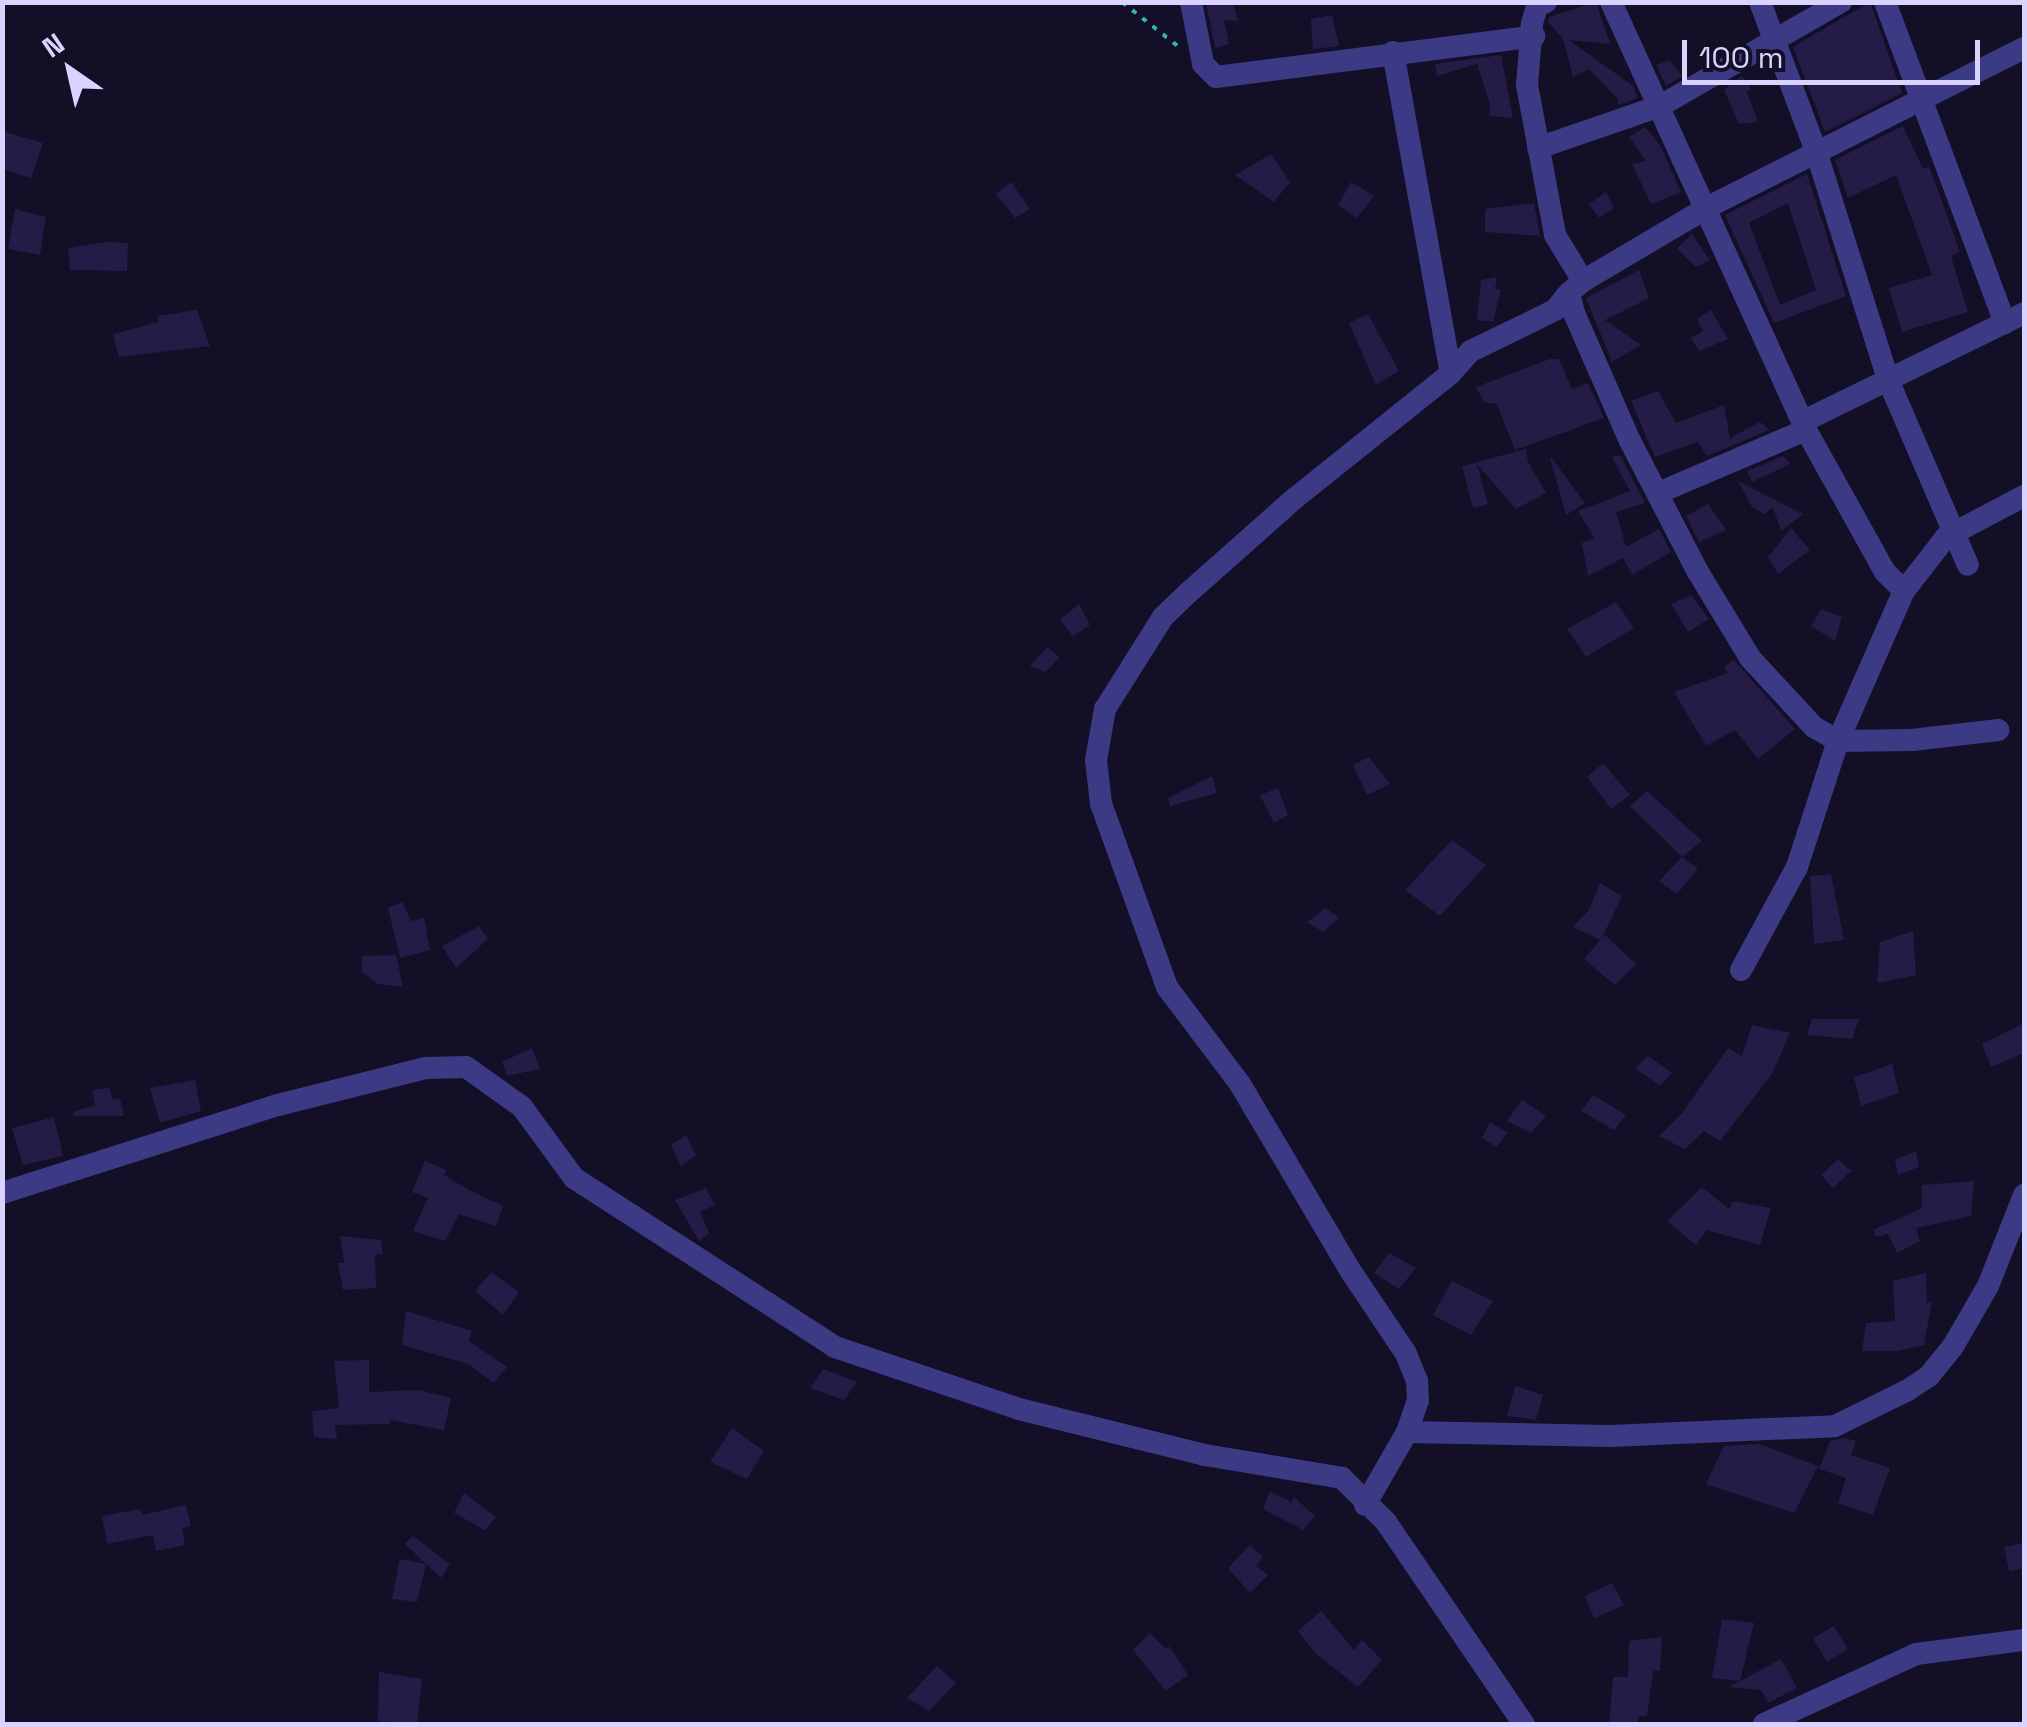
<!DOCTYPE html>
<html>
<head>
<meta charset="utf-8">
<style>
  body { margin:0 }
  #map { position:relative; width:2027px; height:1727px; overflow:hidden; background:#130f26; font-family:"Space Grotesk",sans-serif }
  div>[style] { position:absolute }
  .building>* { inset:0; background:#241b47 }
  .path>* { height:4px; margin-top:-2px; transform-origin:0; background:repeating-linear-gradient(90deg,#2fb8b0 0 5px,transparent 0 13px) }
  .minor>* { height:22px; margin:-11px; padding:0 11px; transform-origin:11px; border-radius:11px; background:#3d3a85 }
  span { translate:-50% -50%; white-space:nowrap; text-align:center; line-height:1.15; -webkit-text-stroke:9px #130f26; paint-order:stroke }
  .frame { position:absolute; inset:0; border:5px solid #d9d4ff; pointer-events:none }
  .north { position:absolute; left:20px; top:20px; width:100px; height:100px; -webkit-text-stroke:8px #130f26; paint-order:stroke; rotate:326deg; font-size:28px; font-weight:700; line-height:40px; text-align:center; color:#d9d4ff }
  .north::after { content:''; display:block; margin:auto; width:35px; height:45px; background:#d9d4ff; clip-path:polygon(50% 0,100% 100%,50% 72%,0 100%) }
  .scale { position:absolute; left:1682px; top:40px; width:298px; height:45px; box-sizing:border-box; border:5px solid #d9d4ff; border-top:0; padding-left:12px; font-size:30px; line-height:35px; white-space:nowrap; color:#d9d4ff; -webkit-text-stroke:8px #130f26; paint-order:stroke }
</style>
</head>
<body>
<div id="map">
  <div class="building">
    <div style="clip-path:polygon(1206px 2px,1233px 2px,1238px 21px,1224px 20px,1229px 44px,1215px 48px)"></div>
    <div style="clip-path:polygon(1596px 2px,1610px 44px,1569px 40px,1633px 86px,1638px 98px,1618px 105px,1618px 99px,1589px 69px,1573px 77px,1563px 39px,1548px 22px,1549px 17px)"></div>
    <div style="clip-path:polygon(1870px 2px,1902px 93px,1825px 132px,1793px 47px)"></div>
    <div style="clip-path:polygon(1332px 15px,1339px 46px,1313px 49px,1311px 19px)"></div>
    <div style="clip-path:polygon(1501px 55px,1513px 118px,1489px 116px,1490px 104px,1477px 64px,1437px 76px,1435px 64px)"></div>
    <div style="clip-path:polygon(1670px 60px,1682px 76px,1666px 86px,1656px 65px)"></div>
    <div style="clip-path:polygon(1742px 76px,1751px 89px,1747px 92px,1758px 122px,1739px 124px,1724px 90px)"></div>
    <div style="clip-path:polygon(1903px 126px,1923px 169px,1929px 166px,1960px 252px,1951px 256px,1968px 312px,1902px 332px,1889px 288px,1932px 275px,1896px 175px,1848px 198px,1835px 160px)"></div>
    <div style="clip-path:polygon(1645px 127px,1660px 145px,1681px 192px,1651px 204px,1632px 164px,1646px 161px,1629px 137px)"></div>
    <div style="clip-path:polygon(2px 131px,43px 143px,31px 178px,2px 169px)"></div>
    <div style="clip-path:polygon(1271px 154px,1290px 182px,1274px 202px,1235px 175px)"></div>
    <div style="clip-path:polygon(evenodd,1807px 174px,1846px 296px,1774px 323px,1725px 215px,1807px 174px,1788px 203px,1816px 290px,1780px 305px,1749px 223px,1788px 203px)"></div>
    <div style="clip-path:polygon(1011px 182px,1030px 209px,1015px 218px,996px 194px)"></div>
    <div style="clip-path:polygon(1351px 182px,1374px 196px,1357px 218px,1338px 205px)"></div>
    <div style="clip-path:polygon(1606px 192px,1614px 208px,1599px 218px,1589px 204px)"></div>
    <div style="clip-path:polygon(1534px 203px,1540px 236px,1485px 232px,1485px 209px)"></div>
    <div style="clip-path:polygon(15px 209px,46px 217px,40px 255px,8px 249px)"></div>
    <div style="clip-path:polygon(1692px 234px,1710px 260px,1696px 267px,1677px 249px)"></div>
    <div style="clip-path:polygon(106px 242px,128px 243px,127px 271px,70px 270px,68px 248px)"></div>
    <div style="clip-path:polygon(1639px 270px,1649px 298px,1605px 320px,1641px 345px,1612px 362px,1586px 298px)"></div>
    <div style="clip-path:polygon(1497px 277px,1495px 289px,1501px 290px,1493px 322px,1477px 320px,1481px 280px)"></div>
    <div style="clip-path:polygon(197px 310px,210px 346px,119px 357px,113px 334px,159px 322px,157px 316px)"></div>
    <div style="clip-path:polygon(1711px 310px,1728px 339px,1699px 351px,1691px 338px,1703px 331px,1697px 319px)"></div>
    <div style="clip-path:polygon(1368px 314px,1399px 371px,1376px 385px,1349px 323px)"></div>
    <div style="clip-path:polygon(1550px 359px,1559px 359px,1572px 389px,1588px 383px,1604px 418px,1515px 450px,1497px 404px,1484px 402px,1476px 387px)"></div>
    <div style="clip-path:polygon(1658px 391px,1676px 423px,1724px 405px,1730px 438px,1760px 422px,1769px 430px,1707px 456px,1698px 442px,1655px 457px,1631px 401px)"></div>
    <div style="clip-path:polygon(1526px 449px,1528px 462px,1546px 493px,1516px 509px,1477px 464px,1488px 504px,1473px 508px,1462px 466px)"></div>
    <div style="clip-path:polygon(1620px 455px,1645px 503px,1616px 512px,1626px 547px,1659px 529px,1671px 552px,1632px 575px,1623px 558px,1588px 576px,1582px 543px,1594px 538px,1578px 511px,1630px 491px,1612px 457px)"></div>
    <div style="clip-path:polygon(1783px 456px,1790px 464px,1752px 482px,1747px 471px)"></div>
    <div style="clip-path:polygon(1551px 457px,1585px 503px,1566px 515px,1550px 458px)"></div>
    <div style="clip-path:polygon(1738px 481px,1779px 502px,1803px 514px,1781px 531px,1773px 507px,1764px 514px,1752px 507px)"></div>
    <div style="clip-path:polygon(1708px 504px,1726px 530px,1699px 542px,1686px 516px)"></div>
    <div style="clip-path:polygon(1791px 528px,1810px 550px,1778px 574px,1768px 557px)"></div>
    <div style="clip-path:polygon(1691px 595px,1709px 619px,1688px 632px,1671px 604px)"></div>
    <div style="clip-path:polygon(1616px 602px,1634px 628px,1586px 657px,1567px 629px)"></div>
    <div style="clip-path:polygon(1079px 604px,1090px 625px,1073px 636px,1060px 620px)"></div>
    <div style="clip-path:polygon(1821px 609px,1842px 617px,1835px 641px,1811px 626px)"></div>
    <div style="clip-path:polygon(1047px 647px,1060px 658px,1045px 672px,1030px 666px)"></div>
    <div style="clip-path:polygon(1734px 660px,1795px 729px,1758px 759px,1735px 730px,1706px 746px,1674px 692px,1728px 673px,1724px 667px)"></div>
    <div style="clip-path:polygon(1369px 757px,1390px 784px,1367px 795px,1353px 765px)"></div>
    <div style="clip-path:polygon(1603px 763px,1630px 795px,1611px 809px,1587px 777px)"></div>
    <div style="clip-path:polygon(1212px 776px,1217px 793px,1170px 806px,1168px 798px)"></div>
    <div style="clip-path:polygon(1278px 788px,1288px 815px,1274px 823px,1260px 795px)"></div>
    <div style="clip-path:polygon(1647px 791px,1702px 841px,1682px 857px,1630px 806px)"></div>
    <div style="clip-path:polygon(1452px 840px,1486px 865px,1440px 916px,1405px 890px)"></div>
    <div style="clip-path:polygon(1682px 857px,1698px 869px,1677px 894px,1659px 881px)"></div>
    <div style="clip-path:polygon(1831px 874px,1844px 940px,1814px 944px,1810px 876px)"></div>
    <div style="clip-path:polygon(1600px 883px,1622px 896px,1602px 938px,1605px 935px,1636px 964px,1615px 985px,1584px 959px,1600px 940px,1573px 927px,1589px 910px)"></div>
    <div style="clip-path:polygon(402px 902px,411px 921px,424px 918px,430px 950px,400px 958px,388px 908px)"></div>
    <div style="clip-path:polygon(1326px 908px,1339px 918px,1323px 932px,1307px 922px)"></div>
    <div style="clip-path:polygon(479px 926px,488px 939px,456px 968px,442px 946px)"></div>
    <div style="clip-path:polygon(1913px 931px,1916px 975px,1877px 983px,1880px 942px)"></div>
    <div style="clip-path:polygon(396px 955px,403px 987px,378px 984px,362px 972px,362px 956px)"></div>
    <div style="clip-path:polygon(1812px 1019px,1859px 1019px,1852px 1039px,1807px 1035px)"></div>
    <div style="clip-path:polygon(2024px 1023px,2024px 1053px,1991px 1067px,1982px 1044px)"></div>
    <div style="clip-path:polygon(1752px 1025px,1790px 1033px,1772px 1074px,1720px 1141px,1704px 1131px,1685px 1149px,1659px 1136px,1682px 1113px,1728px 1048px,1742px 1056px)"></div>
    <div style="clip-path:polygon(532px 1048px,540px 1069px,507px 1076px,502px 1062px)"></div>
    <div style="clip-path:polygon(1648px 1056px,1672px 1073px,1660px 1086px,1635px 1068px)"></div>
    <div style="clip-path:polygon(1892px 1064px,1899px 1093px,1861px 1106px,1854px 1077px)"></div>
    <div style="clip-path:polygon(195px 1080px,201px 1111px,160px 1123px,150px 1088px)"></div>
    <div style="clip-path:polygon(109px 1088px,113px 1100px,120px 1098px,124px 1116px,74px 1116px,73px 1112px,95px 1105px,92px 1090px)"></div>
    <div style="clip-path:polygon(1593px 1095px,1626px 1115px,1614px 1130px,1581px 1111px)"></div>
    <div style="clip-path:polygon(1522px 1100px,1546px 1116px,1531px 1133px,1507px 1121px)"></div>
    <div style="clip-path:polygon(54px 1117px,63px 1156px,23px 1165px,12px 1128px)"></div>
    <div style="clip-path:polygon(1490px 1122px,1508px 1133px,1496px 1147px,1482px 1138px)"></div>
    <div style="clip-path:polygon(686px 1135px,696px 1155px,681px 1166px,671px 1145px)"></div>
    <div style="clip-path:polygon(1916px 1151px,1919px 1167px,1898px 1175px,1895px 1160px)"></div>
    <div style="clip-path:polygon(1838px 1159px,1851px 1171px,1833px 1188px,1821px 1175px)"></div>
    <div style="clip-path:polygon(425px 1161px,446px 1170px,444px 1175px,469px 1190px,503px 1206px,496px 1226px,459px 1214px,445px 1241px,413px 1231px,428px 1198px,412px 1192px)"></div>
    <div style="clip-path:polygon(1974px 1181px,1971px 1216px,1916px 1228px,1920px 1241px,1897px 1253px,1888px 1234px,1876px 1237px,1873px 1230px,1922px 1208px,1922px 1185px)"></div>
    <div style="clip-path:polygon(1702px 1187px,1729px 1209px,1733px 1201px,1771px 1208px,1760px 1245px,1707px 1230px,1696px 1245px,1667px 1221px)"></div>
    <div style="clip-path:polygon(706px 1188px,715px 1205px,700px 1212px,709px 1233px,699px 1241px,675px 1200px)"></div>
    <div style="clip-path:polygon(340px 1236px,381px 1240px,383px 1254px,375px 1255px,376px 1288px,343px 1290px,338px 1263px,344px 1263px)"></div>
    <div style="clip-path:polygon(1389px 1253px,1416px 1268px,1399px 1289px,1374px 1273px)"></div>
    <div style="clip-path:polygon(491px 1272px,519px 1292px,503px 1315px,475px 1291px)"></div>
    <div style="clip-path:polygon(1926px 1273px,1927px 1303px,1932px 1302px,1924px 1345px,1897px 1351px,1862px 1351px,1866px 1323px,1895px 1321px,1893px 1281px)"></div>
    <div style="clip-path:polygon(1452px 1281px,1493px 1301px,1471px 1335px,1433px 1315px)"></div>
    <div style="clip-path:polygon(406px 1311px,472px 1331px,469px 1341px,507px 1367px,494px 1383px,468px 1364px,402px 1345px)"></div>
    <div style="clip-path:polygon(369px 1360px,369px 1392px,419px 1390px,451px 1398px,444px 1430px,390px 1420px,390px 1424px,335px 1425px,337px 1439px,314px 1437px,312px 1411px,339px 1408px,334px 1361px)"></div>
    <div style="clip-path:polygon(823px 1369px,857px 1382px,844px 1400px,810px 1388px)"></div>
    <div style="clip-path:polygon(1515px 1386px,1543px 1395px,1536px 1420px,1507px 1416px)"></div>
    <div style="clip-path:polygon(732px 1428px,764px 1451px,747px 1479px,710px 1462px)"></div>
    <div style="clip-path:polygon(1845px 1438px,1856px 1441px,1851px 1455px,1890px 1468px,1873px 1515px,1838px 1503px,1846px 1478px,1819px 1469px,1830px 1441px)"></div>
    <div style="clip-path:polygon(1759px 1444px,1818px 1466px,1794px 1513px,1706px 1484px,1724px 1446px)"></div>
    <div style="clip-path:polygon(1270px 1491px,1291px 1502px,1294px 1497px,1315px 1516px,1303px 1530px,1263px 1509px)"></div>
    <div style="clip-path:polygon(464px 1493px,496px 1517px,485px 1530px,454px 1513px)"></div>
    <div style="clip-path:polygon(186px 1505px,191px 1526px,182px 1528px,185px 1545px,156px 1551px,153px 1535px,107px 1544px,102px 1516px,140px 1509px,142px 1515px)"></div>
    <div style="clip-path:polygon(413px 1536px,450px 1564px,441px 1578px,405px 1544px)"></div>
    <div style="clip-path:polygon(2024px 1543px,2024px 1568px,2009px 1571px,2004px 1547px)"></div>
    <div style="clip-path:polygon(1250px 1545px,1263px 1557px,1256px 1566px,1268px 1575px,1250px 1593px,1228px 1568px)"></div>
    <div style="clip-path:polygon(400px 1559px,426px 1564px,417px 1602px,392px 1599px)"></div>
    <div style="clip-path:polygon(1612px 1583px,1624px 1605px,1594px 1618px,1585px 1596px)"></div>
    <div style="clip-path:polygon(1321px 1611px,1354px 1650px,1362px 1640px,1382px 1660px,1358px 1687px,1315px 1653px,1298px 1631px)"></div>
    <div style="clip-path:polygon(1722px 1619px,1754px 1623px,1740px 1681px,1712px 1678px)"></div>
    <div style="clip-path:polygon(1834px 1626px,1848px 1649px,1827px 1662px,1813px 1638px)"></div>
    <div style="clip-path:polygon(1150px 1633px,1166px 1649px,1169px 1646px,1188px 1675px,1166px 1691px,1133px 1650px)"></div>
    <div style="clip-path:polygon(1662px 1637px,1660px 1671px,1653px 1671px,1647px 1716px,1639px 1716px,1638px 1724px,1609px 1724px,1613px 1677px,1628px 1677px,1629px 1641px)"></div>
    <div style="clip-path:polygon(1781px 1659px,1797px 1688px,1768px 1703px,1761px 1690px,1729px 1687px)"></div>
    <div style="clip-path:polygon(937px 1666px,956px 1683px,929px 1711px,907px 1698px)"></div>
    <div style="clip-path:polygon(379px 1672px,422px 1679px,417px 1724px,378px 1721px)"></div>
  </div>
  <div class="path">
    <div style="left:1122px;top:2px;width:73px;rotate:38.3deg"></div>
  </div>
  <div class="minor">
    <div style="left:1191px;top:2px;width:63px;rotate:79deg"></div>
    <div style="left:1203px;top:64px;width:18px;rotate:45deg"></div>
    <div style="left:1216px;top:77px;width:321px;rotate:-7.3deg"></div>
    <div style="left:1546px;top:2px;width:10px;rotate:156deg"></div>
    <div style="left:1537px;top:6px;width:19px;rotate:106deg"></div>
    <div style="left:1532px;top:24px;width:61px;rotate:94.7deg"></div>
    <div style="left:1527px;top:85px;width:153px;rotate:79.4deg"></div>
    <div style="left:1555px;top:235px;width:54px;rotate:58.7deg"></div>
    <div style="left:1583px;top:281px;width:18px;rotate:139deg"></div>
    <div style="left:1569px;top:293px;width:21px;rotate:76deg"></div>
    <div style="left:1574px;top:313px;width:140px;rotate:66.4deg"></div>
    <div style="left:1630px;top:441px;width:148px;rotate:62.6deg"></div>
    <div style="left:1698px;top:572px;width:100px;rotate:58.8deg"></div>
    <div style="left:1750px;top:658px;width:94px;rotate:47.2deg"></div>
    <div style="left:1814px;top:727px;width:28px;rotate:30deg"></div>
    <div style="left:1838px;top:741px;width:74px;rotate:-0.8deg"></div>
    <div style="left:1912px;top:740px;width:87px;rotate:-6.6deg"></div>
    <div style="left:1611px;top:2px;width:470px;rotate:65.5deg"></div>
    <div style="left:1806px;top:430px;width:162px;rotate:60.9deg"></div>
    <div style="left:1885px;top:572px;width:27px;rotate:45deg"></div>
    <div style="left:1760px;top:2px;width:159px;rotate:69.4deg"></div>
    <div style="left:1816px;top:151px;width:242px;rotate:72.5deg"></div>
    <div style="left:1889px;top:382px;width:199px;rotate:66.7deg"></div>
    <div style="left:1885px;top:2px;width:343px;rotate:69.5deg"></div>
    <div style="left:1393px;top:52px;width:326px;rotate:79.8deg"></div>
    <div style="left:1538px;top:148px;width:129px;rotate:-19deg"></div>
    <div style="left:1660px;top:106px;width:209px;rotate:-29.9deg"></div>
    <div style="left:1583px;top:281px;width:145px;rotate:-30.6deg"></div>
    <div style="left:1708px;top:207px;width:354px;rotate:-26.7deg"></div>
    <div style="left:1658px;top:493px;width:161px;rotate:-23.1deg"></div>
    <div style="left:1806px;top:430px;width:10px;rotate:-90deg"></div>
    <div style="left:1806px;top:420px;width:243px;rotate:-26.1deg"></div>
    <div style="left:1741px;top:970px;width:117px;rotate:-61.5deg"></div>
    <div style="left:1797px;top:867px;width:133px;rotate:-72deg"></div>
    <div style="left:1838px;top:741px;width:164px;rotate:-66.3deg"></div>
    <div style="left:1904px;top:591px;width:68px;rotate:-52.1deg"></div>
    <div style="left:1946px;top:537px;width:88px;rotate:-27.7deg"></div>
    <div style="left:2px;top:1193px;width:290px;rotate:-17.7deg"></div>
    <div style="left:278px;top:1105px;width:152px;rotate:-14.1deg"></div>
    <div style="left:425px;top:1068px;width:41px;rotate:-1.4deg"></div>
    <div style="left:466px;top:1067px;width:69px;rotate:35.5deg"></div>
    <div style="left:522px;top:1107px;width:88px;rotate:53.8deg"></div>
    <div style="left:574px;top:1178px;width:311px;rotate:32.9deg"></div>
    <div style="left:835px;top:1347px;width:194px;rotate:18.6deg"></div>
    <div style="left:1019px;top:1409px;width:192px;rotate:13.9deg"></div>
    <div style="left:1205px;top:1455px;width:139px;rotate:9.5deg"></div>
    <div style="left:1342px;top:1478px;width:62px;rotate:45deg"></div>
    <div style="left:1386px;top:1522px;width:245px;rotate:55.7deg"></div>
    <div style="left:1407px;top:1432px;width:203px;rotate:1.1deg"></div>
    <div style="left:1610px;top:1436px;width:225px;rotate:-2.5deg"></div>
    <div style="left:1835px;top:1426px;width:81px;rotate:-26.3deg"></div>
    <div style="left:1908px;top:1390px;width:25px;rotate:-34deg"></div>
    <div style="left:1929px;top:1376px;width:36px;rotate:-51deg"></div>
    <div style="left:1952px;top:1348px;width:72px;rotate:-59.9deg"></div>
    <div style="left:1988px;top:1286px;width:98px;rotate:-68.4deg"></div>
    <div style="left:1365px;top:1505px;width:84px;rotate:-60.1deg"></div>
    <div style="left:1407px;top:1432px;width:34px;rotate:-71deg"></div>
    <div style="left:1418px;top:1400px;width:19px;rotate:-93deg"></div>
    <div style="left:1417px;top:1381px;width:31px;rotate:-112deg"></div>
    <div style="left:1405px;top:1352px;width:99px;rotate:-123.9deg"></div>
    <div style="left:1350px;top:1270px;width:216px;rotate:-120.6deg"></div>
    <div style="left:1240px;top:1084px;width:121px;rotate:-127deg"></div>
    <div style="left:1167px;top:987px;width:195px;rotate:-109.8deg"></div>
    <div style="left:1101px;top:804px;width:44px;rotate:-96.5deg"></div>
    <div style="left:1096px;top:760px;width:52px;rotate:-80deg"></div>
    <div style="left:1105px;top:709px;width:109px;rotate:-57.8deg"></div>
    <div style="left:1163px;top:617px;width:35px;rotate:-44deg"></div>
    <div style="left:1188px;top:593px;width:142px;rotate:-41.6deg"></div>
    <div style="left:1294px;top:499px;width:201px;rotate:-38.7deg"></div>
    <div style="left:1451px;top:373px;width:30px;rotate:-48deg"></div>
    <div style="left:1471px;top:351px;width:93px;rotate:-26deg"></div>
    <div style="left:1555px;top:310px;width:22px;rotate:-51deg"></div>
    <div style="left:1764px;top:1724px;width:167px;rotate:-24.7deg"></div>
    <div style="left:1916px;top:1654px;width:109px;rotate:-7.4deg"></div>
  </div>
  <div class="frame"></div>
  <div class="north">N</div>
  <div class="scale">100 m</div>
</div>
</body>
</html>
